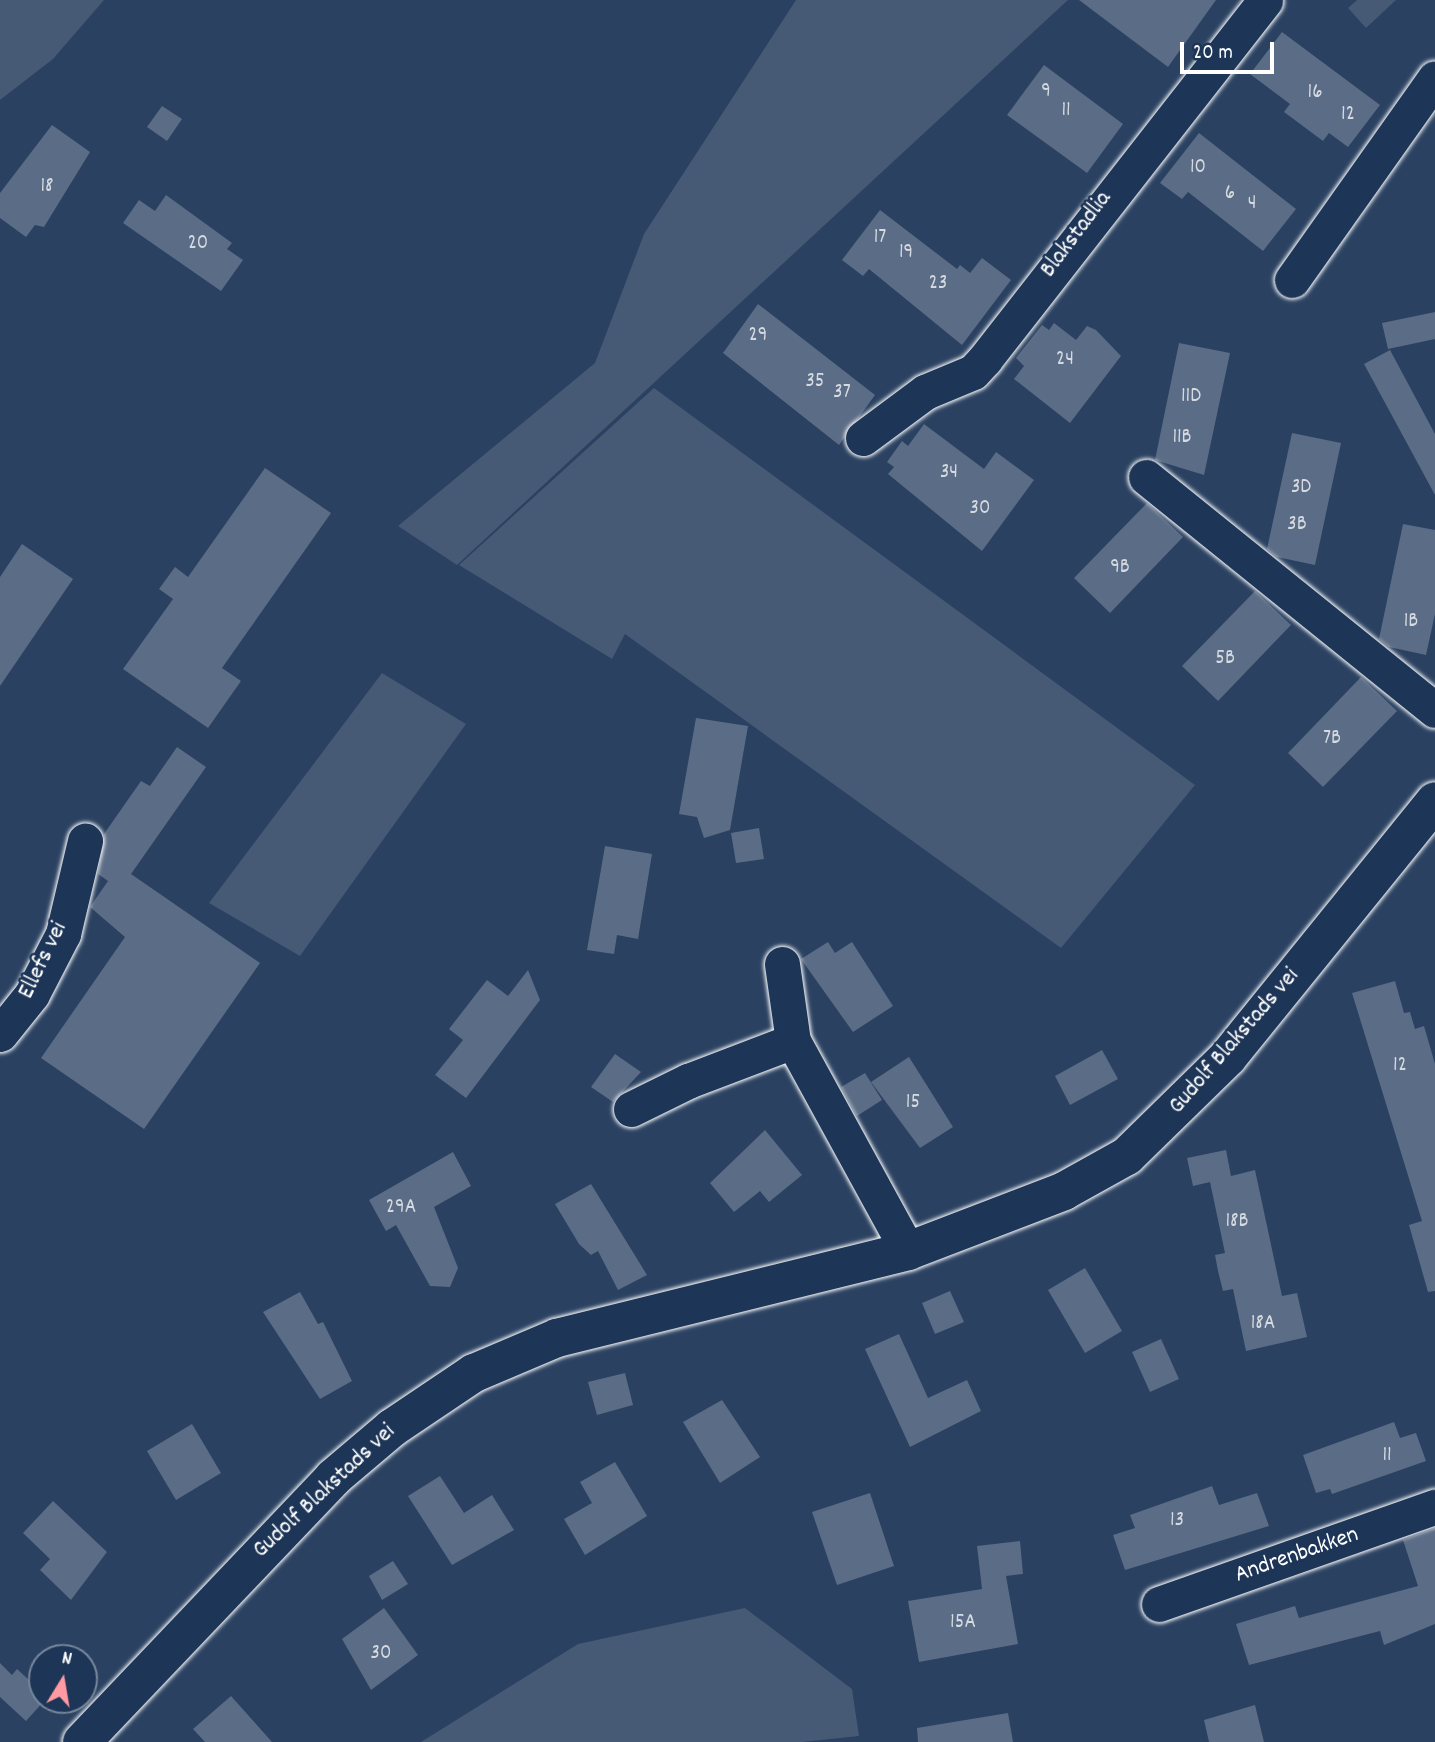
<!DOCTYPE html>
<html>
<head>
<meta charset="utf-8">
<style>
  body { margin:0 }
  #map { position:relative; width:1435px; height:1742px; overflow:hidden; background:#2a4161; font-family:Dekko,sans-serif }
  div>[style] { position:absolute }
  .green>* { inset:0; background:#465975 }
  .building>* { inset:0; background:#5b6c86 }
  .roads { filter:drop-shadow(0 0 2px #fff) drop-shadow(0 0 2px #fff) }
  .street>* { height:35px; margin:-17.5px; padding:0 17.5px; transform-origin:17.5px; border-radius:17.5px; background:#1d3557 }
  .secondary>* { height:38px; margin:-19px; padding:0 19px; transform-origin:19px; border-radius:19px; background:#1d3557 }
  span { translate:-50% -50%; white-space:nowrap; text-align:center; line-height:1.15; -webkit-text-stroke:5px #1d3557; paint-order:stroke }
  .number-label { font-size:21px; color:#d6dae1 }
  .number-label span { -webkit-text-stroke-width:0 }
  .street-label { font-size:24px; color:#fff }
  .north { position:absolute; left:28px; top:1644px; width:70px; height:70px; box-sizing:border-box; background:#1d3557; border:2px solid #77869a; border-radius:50%; rotate:11deg; font-size:19px; font-weight:700; line-height:28px; text-align:center; color:#fff }
  .north::after { content:''; display:block; margin:auto; width:24px; height:32px; background:#ff9aa2; clip-path:polygon(50% 0,100% 100%,50% 72%,0 100%) }
  .scale { position:absolute; left:1180px; top:42px; width:94px; height:32px; box-sizing:border-box; border:4px solid #fff; border-top:0; padding-left:9px; font-size:21px; line-height:24px; white-space:nowrap; color:#fff; -webkit-text-stroke:5px #1d3557; paint-order:stroke }
</style>
</head>
<body>
<div id="map">
  <div class="green">
    <div style="clip-path:polygon(0 0,104px 0,53px 59px,0 100px)"></div>
    <div style="clip-path:polygon(796px 0,1068px 0,457px 565px,398px 526px,595px 363px,644px 234px)"></div>
    <div style="clip-path:polygon(1357px 0,1396px 0,1366px 28px,1348px 8px)"></div>
    <div style="clip-path:polygon(654px 388px,1195px 785px,1061px 948px,625px 634px,612px 659px,459px 565px)"></div>
    <div style="clip-path:polygon(382px 673px,466px 724px,300px 956px,209px 903px)"></div>
    <div style="clip-path:polygon(745px 1608px,852px 1689px,859px 1736px,802px 1742px,421px 1742px,578px 1644px)"></div>
  </div>
  <div class="building">
    <div style="clip-path:polygon(1079px 0,1216px 0,1168px 67px)"></div>
    <div style="clip-path:polygon(1282px 32px,1380px 105px,1348px 147px,1329px 133px,1323px 141px,1284px 112px,1290px 104px,1250px 74px)"></div>
    <div style="clip-path:polygon(1044px 65px,1123px 124px,1087px 173px,1007px 115px)"></div>
    <div style="clip-path:polygon(162px 106px,182px 119px,167px 141px,147px 127px)"></div>
    <div style="clip-path:polygon(52px 125px,90px 152px,44px 227px,35px 225px,26px 237px,0 218px,0 193px)"></div>
    <div style="clip-path:polygon(1199px 133px,1296px 209px,1263px 251px,1188px 192px,1182px 199px,1160px 183px)"></div>
    <div style="clip-path:polygon(166px 195px,232px 243px,227px 249px,243px 260px,221px 291px,123px 223px,139px 200px,155px 211px)"></div>
    <div style="clip-path:polygon(880px 210px,957px 269px,960px 265px,970px 273px,982px 258px,1011px 280px,962px 345px,869px 269px,863px 276px,842px 260px)"></div>
    <div style="clip-path:polygon(758px 304px,875px 395px,839px 445px,723px 353px)"></div>
    <div style="clip-path:polygon(1435px 312px,1435px 339px,1388px 349px,1382px 323px)"></div>
    <div style="clip-path:polygon(1054px 323px,1076px 340px,1087px 326px,1096px 330px,1121px 356px,1070px 423px,1014px 379px,1024px 366px,1016px 358px,1042px 325px,1049px 330px)"></div>
    <div style="clip-path:polygon(1179px 343px,1230px 353px,1204px 475px,1155px 460px)"></div>
    <div style="clip-path:polygon(1390px 350px,1435px 434px,1435px 495px,1364px 364px)"></div>
    <div style="clip-path:polygon(924px 424px,984px 469px,996px 452px,1034px 480px,982px 551px,888px 474px,894px 467px,887px 462px,902px 441px,908px 446px)"></div>
    <div style="clip-path:polygon(1292px 433px,1341px 443px,1315px 565px,1277px 557px,1267px 549px)"></div>
    <div style="clip-path:polygon(265px 468px,331px 513px,222px 668px,241px 681px,208px 728px,123px 669px,173px 599px,159px 589px,175px 567px,188px 577px)"></div>
    <div style="clip-path:polygon(1147px 503px,1183px 537px,1110px 613px,1074px 578px)"></div>
    <div style="clip-path:polygon(1403px 524px,1435px 530px,1435px 614px,1426px 655px,1389px 647px,1379px 639px)"></div>
    <div style="clip-path:polygon(22px 544px,73px 579px,0 686px,0 577px)"></div>
    <div style="clip-path:polygon(1255px 591px,1291px 625px,1218px 701px,1182px 666px)"></div>
    <div style="clip-path:polygon(1361px 677px,1397px 711px,1323px 787px,1288px 753px)"></div>
    <div style="clip-path:polygon(696px 718px,748px 726px,730px 830px,704px 838px,697px 817px,679px 814px)"></div>
    <div style="clip-path:polygon(177px 747px,206px 767px,131px 874px,260px 963px,144px 1129px,41px 1058px,125px 937px,90px 907px,108px 881px,98px 874px,104px 834px,141px 781px,150px 786px)"></div>
    <div style="clip-path:polygon(759px 828px,764px 859px,736px 863px,731px 833px)"></div>
    <div style="clip-path:polygon(605px 846px,652px 854px,638px 939px,617px 935px,614px 954px,587px 950px)"></div>
    <div style="clip-path:polygon(828px 942px,835px 953px,852px 942px,893px 1006px,853px 1032px,801px 959px)"></div>
    <div style="clip-path:polygon(528px 970px,540px 1000px,466px 1098px,435px 1075px,463px 1040px,449px 1029px,487px 980px,508px 996px)"></div>
    <div style="clip-path:polygon(1395px 981px,1404px 1013px,1410px 1012px,1415px 1029px,1424px 1026px,1435px 1064px,1435px 1291px,1428px 1292px,1409px 1225px,1422px 1221px,1352px 993px)"></div>
    <div style="clip-path:polygon(1102px 1050px,1118px 1079px,1070px 1105px,1055px 1076px)"></div>
    <div style="clip-path:polygon(615px 1054px,641px 1072px,613px 1102px,591px 1087px)"></div>
    <div style="clip-path:polygon(909px 1057px,953px 1127px,920px 1148px,871px 1082px)"></div>
    <div style="clip-path:polygon(865px 1073px,882px 1100px,857px 1116px,841px 1087px)"></div>
    <div style="clip-path:polygon(765px 1130px,802px 1175px,769px 1202px,760px 1191px,734px 1212px,710px 1183px)"></div>
    <div style="clip-path:polygon(1226px 1150px,1231px 1176px,1255px 1170px,1282px 1296px,1297px 1293px,1307px 1337px,1246px 1351px,1233px 1289px,1223px 1291px,1218px 1271px,1215px 1255px,1225px 1253px,1210px 1182px,1193px 1186px,1187px 1158px)"></div>
    <div style="clip-path:polygon(453px 1152px,471px 1186px,434px 1207px,458px 1268px,450px 1287px,430px 1286px,396px 1225px,386px 1231px,369px 1200px)"></div>
    <div style="clip-path:polygon(591px 1184px,647px 1275px,618px 1290px,598px 1251px,591px 1255px,579px 1244px,555px 1204px)"></div>
    <div style="clip-path:polygon(1085px 1268px,1122px 1331px,1085px 1353px,1048px 1290px)"></div>
    <div style="clip-path:polygon(950px 1291px,964px 1322px,935px 1334px,922px 1303px)"></div>
    <div style="clip-path:polygon(300px 1292px,318px 1324px,323px 1322px,352px 1381px,320px 1399px,263px 1312px)"></div>
    <div style="clip-path:polygon(899px 1334px,928px 1398px,967px 1380px,981px 1411px,910px 1447px,865px 1349px)"></div>
    <div style="clip-path:polygon(1161px 1339px,1179px 1379px,1150px 1392px,1132px 1352px)"></div>
    <div style="clip-path:polygon(625px 1373px,633px 1405px,597px 1415px,588px 1382px)"></div>
    <div style="clip-path:polygon(722px 1400px,760px 1457px,720px 1483px,683px 1422px)"></div>
    <div style="clip-path:polygon(1394px 1422px,1400px 1438px,1416px 1433px,1426px 1461px,1332px 1494px,1330px 1489px,1316px 1493px,1303px 1455px)"></div>
    <div style="clip-path:polygon(192px 1424px,221px 1473px,176px 1500px,147px 1451px)"></div>
    <div style="clip-path:polygon(615px 1462px,647px 1516px,585px 1555px,564px 1519px,592px 1503px,580px 1482px)"></div>
    <div style="clip-path:polygon(440px 1476px,464px 1513px,492px 1495px,514px 1530px,452px 1565px,408px 1496px)"></div>
    <div style="clip-path:polygon(1212px 1486px,1219px 1505px,1257px 1493px,1269px 1526px,1125px 1570px,1113px 1535px,1135px 1528px,1130px 1515px)"></div>
    <div style="clip-path:polygon(870px 1493px,894px 1566px,837px 1585px,812px 1512px)"></div>
    <div style="clip-path:polygon(53px 1501px,107px 1552px,71px 1600px,40px 1570px,50px 1559px,23px 1533px)"></div>
    <div style="clip-path:polygon(1435px 1528px,1435px 1624px,1384px 1645px,1380px 1631px,1249px 1665px,1236px 1624px,1295px 1606px,1299px 1618px,1418px 1586px,1403px 1540px)"></div>
    <div style="clip-path:polygon(1020px 1541px,1023px 1574px,1006px 1576px,1018px 1644px,919px 1662px,908px 1601px,982px 1589px,977px 1546px)"></div>
    <div style="clip-path:polygon(393px 1561px,408px 1584px,382px 1600px,369px 1576px)"></div>
    <div style="clip-path:polygon(384px 1608px,418px 1655px,371px 1690px,342px 1639px)"></div>
    <div style="clip-path:polygon(0 1663px,12px 1675px,17px 1669px,42px 1692px,45px 1700px,26px 1721px,0 1697px)"></div>
    <div style="clip-path:polygon(231px 1696px,272px 1742px,205px 1742px,193px 1729px)"></div>
    <div style="clip-path:polygon(1255px 1705px,1264px 1742px,1209px 1742px,1204px 1720px)"></div>
    <div style="clip-path:polygon(1008px 1713px,1013px 1742px,918px 1742px,917px 1728px)"></div>
  </div>
  <div class="roads">
    <div class="street">
      <div style="left:1292px;top:280px;width:247px;rotate:-54.7deg"></div>
      <div style="left:863px;top:438px;width:77px;rotate:-36.6deg"></div>
      <div style="left:925px;top:392px;width:52px;rotate:-22.6deg"></div>
      <div style="left:973px;top:372px;width:18px;rotate:-47deg"></div>
      <div style="left:985px;top:359px;width:455px;rotate:-52deg"></div>
      <div style="left:1146px;top:477px;width:371px;rotate:38.9deg"></div>
      <div style="left:782px;top:964px;width:78px;rotate:81.9deg"></div>
      <div style="left:793px;top:1041px;width:239px;rotate:61.3deg"></div>
      <div style="left:0;top:1034px;width:51px;rotate:-51.3deg"></div>
      <div style="left:32px;top:994px;width:68px;rotate:-62.7deg"></div>
      <div style="left:63px;top:934px;width:96px;rotate:-76.7deg"></div>
      <div style="left:631px;top:1109px;width:64px;rotate:-26.2deg"></div>
      <div style="left:688px;top:1081px;width:112px;rotate:-20.9deg"></div>
      <div style="left:1159px;top:1604px;width:293px;rotate:-19.4deg"></div>
    </div>
    <div class="secondary">
      <div style="left:82px;top:1742px;width:364px;rotate:-46.4deg"></div>
      <div style="left:333px;top:1478px;width:77px;rotate:-40.3deg"></div>
      <div style="left:392px;top:1428px;width:99px;rotate:-33.9deg"></div>
      <div style="left:474px;top:1373px;width:90px;rotate:-22.9deg"></div>
      <div style="left:557px;top:1338px;width:362px;rotate:-13.9deg"></div>
      <div style="left:908px;top:1251px;width:167px;rotate:-21deg"></div>
      <div style="left:1064px;top:1191px;width:72px;rotate:-29.1deg"></div>
      <div style="left:1127px;top:1156px;width:141px;rotate:-44.4deg"></div>
      <div style="left:1228px;top:1057px;width:329px;rotate:-51deg"></div>
    </div>
  </div>
  <div class="number-label">
    <span style="left:1046px;top:92px">9</span>
    <span style="left:1315px;top:93px">16</span>
    <span style="left:1066px;top:111px">11</span>
    <span style="left:1348px;top:115px">12</span>
    <span style="left:1198px;top:168px">10</span>
    <span style="left:47px;top:187px">18</span>
    <span style="left:1230px;top:194px">6</span>
    <span style="left:1252px;top:204px">4</span>
    <span style="left:880px;top:238px">17</span>
    <span style="left:198px;top:244px">20</span>
    <span style="left:906px;top:253px">19</span>
    <span style="left:938px;top:284px">23</span>
    <span style="left:758px;top:336px">29</span>
    <span style="left:1065px;top:360px">24</span>
    <span style="left:815px;top:382px">35</span>
    <span style="left:842px;top:393px">37</span>
    <span style="left:1191px;top:397px">11D</span>
    <span style="left:1182px;top:438px">11B</span>
    <span style="left:949px;top:473px">34</span>
    <span style="left:1301px;top:488px">3D</span>
    <span style="left:980px;top:509px">30</span>
    <span style="left:1297px;top:525px">3B</span>
    <span style="left:1120px;top:568px">9B</span>
    <span style="left:1411px;top:622px">1B</span>
    <span style="left:1225px;top:659px">5B</span>
    <span style="left:1332px;top:739px">7B</span>
    <span style="left:1400px;top:1066px">12</span>
    <span style="left:913px;top:1103px">15</span>
    <span style="left:401px;top:1208px">29A</span>
    <span style="left:1237px;top:1222px">18B</span>
    <span style="left:1263px;top:1324px">18A</span>
    <span style="left:1387px;top:1456px">11</span>
    <span style="left:1177px;top:1521px">13</span>
    <span style="left:963px;top:1623px">15A</span>
    <span style="left:381px;top:1654px">30</span>
  </div>
  <div class="street-label">
    <span style="left:1077px;top:235px;rotate:-53deg">Blakstadlia</span>
    <span style="left:44px;top:961px;rotate:-64deg">Ellefs vei</span>
    <span style="left:1235px;top:1042px;rotate:-49deg">Gudolf Blakstads vei</span>
    <span style="left:325px;top:1492px;rotate:-43deg">Gudolf Blakstads vei</span>
    <span style="left:1297px;top:1556px;rotate:-19deg">Andrenbakken</span>
  </div>
  <div class="north">N</div>
  <div class="scale">20 m</div>
</div>
</body>
</html>
